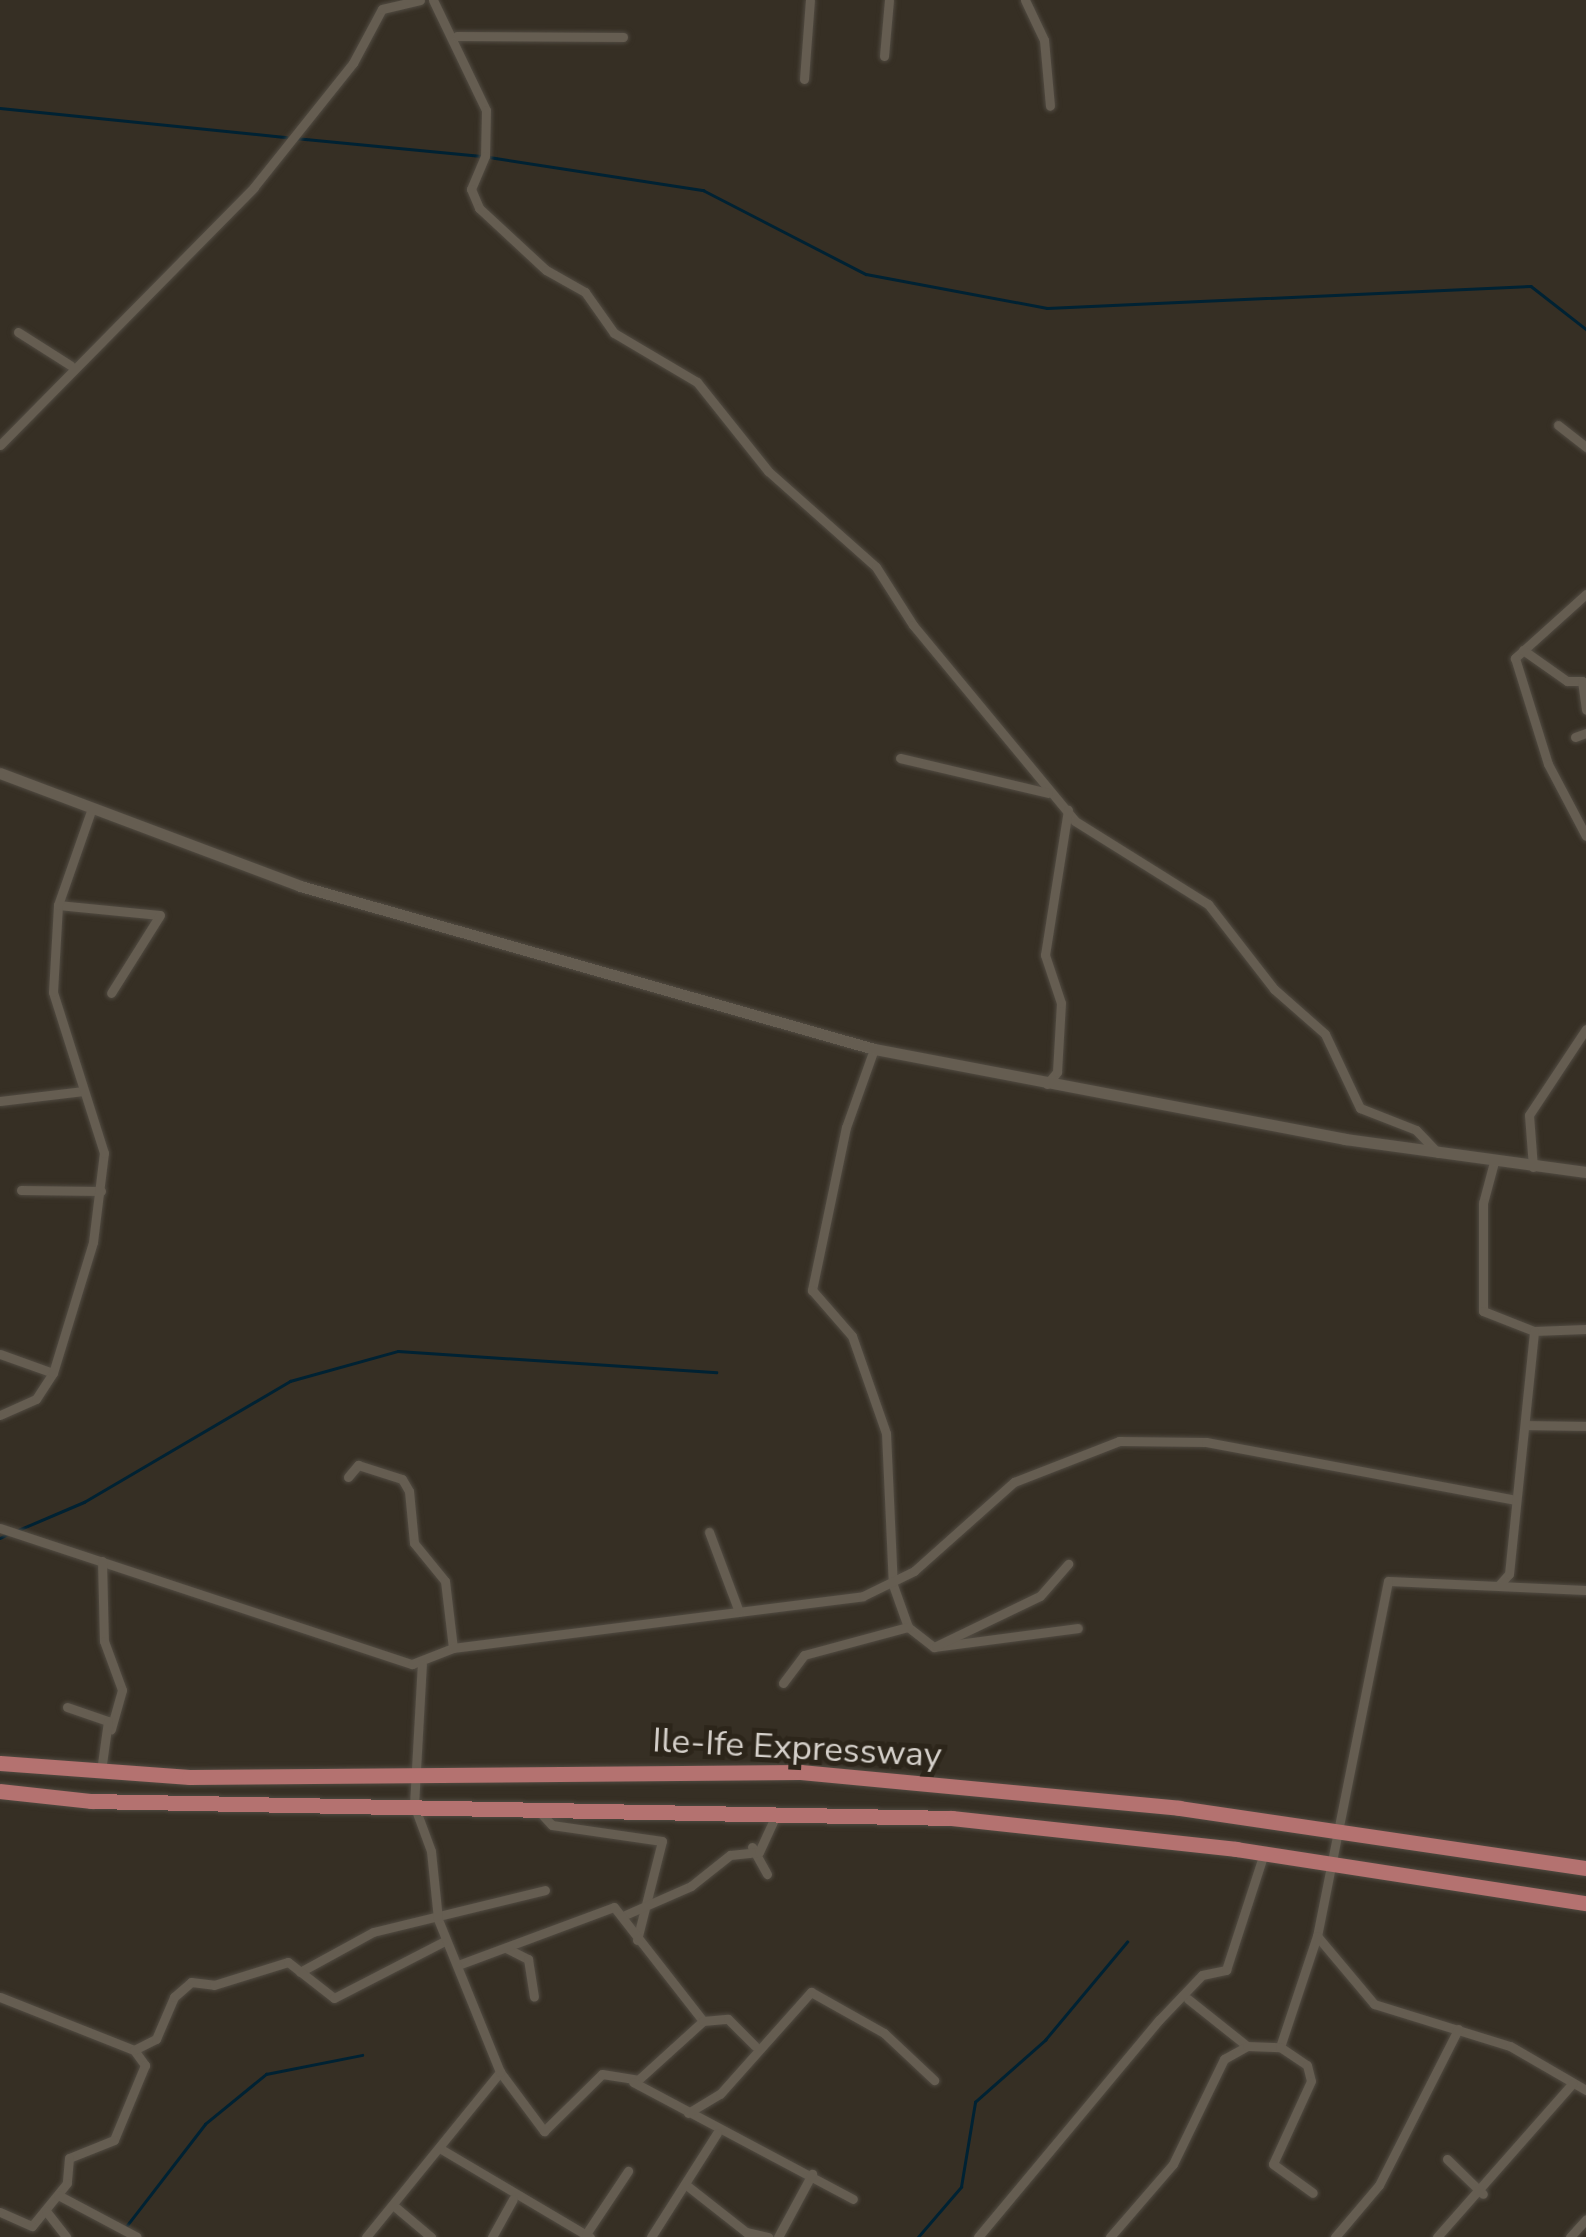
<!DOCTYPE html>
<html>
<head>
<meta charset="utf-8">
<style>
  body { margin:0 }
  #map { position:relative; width:1586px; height:2237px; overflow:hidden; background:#362f24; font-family:"Nunito Sans",sans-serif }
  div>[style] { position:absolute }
  .stream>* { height:2.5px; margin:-1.25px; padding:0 1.25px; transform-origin:1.25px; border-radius:1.25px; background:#023 }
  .roads { filter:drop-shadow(0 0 2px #514b42) drop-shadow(0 0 2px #514b42) }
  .minor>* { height:9px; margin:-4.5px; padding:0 4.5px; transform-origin:4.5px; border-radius:4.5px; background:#655d51 }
  .tertiary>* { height:11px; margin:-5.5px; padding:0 5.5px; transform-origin:5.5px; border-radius:5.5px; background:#655d51 }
  .trunk>* { height:15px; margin:-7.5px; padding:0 7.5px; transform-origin:7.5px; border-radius:7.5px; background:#b47270 }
  span { translate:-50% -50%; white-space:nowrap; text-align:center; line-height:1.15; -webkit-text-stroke:10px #2c251a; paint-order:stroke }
  .street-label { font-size:35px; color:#d5d0ca }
</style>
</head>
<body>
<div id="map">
  <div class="stream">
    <div style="left:0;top:108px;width:288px;rotate:5.8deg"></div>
    <div style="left:295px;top:138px;width:187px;rotate:5.5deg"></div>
    <div style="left:489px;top:157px;width:217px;rotate:8.8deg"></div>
    <div style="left:703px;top:190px;width:183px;rotate:27.3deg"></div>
    <div style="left:866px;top:274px;width:184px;rotate:10.6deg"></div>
    <div style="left:1047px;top:308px;width:484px;rotate:-2.6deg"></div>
    <div style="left:1531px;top:286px;width:70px;rotate:38deg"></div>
    <div style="left:16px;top:1531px;width:74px;rotate:-23.1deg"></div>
    <div style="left:84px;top:1502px;width:239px;rotate:-30.4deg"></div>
    <div style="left:290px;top:1381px;width:112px;rotate:-15.5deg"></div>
    <div style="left:398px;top:1351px;width:319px;rotate:3.8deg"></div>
    <div style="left:0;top:1538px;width:9px;rotate:-27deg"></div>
    <div style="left:125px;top:2228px;width:131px;rotate:-52.4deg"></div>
    <div style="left:205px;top:2124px;width:79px;rotate:-39.3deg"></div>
    <div style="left:266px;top:2074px;width:98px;rotate:-11.2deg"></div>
    <div style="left:918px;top:2237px;width:66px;rotate:-49.3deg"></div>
    <div style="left:961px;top:2187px;width:86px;rotate:-80.6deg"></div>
    <div style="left:975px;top:2102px;width:94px;rotate:-41.5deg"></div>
    <div style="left:1045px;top:2040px;width:128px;rotate:-50.1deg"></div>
  </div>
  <div class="roads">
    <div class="minor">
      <div style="left:433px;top:0;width:122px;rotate:64.3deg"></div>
      <div style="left:486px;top:110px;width:46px;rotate:91.2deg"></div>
      <div style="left:485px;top:156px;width:36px;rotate:113deg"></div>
      <div style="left:471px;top:189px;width:21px;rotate:67deg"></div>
      <div style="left:479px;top:208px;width:91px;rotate:42.8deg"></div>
      <div style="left:546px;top:270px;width:45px;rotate:29.4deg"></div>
      <div style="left:585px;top:292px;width:50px;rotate:54.7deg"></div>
      <div style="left:614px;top:333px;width:96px;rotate:30.6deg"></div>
      <div style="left:697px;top:382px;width:114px;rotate:51.4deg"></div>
      <div style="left:768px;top:471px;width:144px;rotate:41.6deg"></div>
      <div style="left:876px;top:567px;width:69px;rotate:57.5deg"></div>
      <div style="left:913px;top:625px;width:254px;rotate:50.4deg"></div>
      <div style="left:1075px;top:821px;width:157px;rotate:32deg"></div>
      <div style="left:1208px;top:904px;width:108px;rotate:52.2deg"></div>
      <div style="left:1274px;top:989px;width:68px;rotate:41.4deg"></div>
      <div style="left:1325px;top:1034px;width:82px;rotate:64.7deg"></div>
      <div style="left:1360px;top:1108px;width:60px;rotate:21.4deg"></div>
      <div style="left:1416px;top:1130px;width:32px;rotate:46deg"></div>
      <div style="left:1025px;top:0;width:44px;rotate:64.6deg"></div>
      <div style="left:1044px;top:40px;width:66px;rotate:84.8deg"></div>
      <div style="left:457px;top:36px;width:166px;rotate:0.3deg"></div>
      <div style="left:884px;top:56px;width:56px;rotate:-84.9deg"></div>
      <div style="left:804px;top:79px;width:79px;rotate:-85.7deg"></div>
      <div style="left:18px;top:332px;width:62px;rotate:32.4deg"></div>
      <div style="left:1558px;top:425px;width:36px;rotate:38deg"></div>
      <div style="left:0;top:445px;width:362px;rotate:-45.4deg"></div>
      <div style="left:254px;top:187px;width:159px;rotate:-51.4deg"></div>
      <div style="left:353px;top:63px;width:61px;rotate:-61.8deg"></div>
      <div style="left:382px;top:9px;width:39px;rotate:-13deg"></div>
      <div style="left:1586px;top:594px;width:96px;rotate:138deg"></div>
      <div style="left:1515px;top:658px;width:111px;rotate:72.7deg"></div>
      <div style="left:1548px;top:764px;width:81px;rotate:62.2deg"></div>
      <div style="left:1523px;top:650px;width:54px;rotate:35.2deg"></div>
      <div style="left:1567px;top:681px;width:15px"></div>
      <div style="left:1582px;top:681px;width:29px;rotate:82deg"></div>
      <div style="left:1575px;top:737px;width:12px;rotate:-20deg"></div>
      <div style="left:900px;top:758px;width:152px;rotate:13.3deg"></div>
      <div style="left:58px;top:905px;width:102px;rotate:5.6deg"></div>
      <div style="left:160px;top:915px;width:92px;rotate:122.1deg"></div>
      <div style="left:874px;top:1049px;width:83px;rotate:109.7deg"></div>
      <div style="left:846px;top:1127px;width:167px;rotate:101.8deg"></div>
      <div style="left:812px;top:1290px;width:61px;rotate:49deg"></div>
      <div style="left:852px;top:1336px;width:103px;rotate:70.7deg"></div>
      <div style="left:886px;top:1433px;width:152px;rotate:87.4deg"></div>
      <div style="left:893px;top:1585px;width:45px;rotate:70.3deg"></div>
      <div style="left:908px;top:1627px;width:33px;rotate:38deg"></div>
      <div style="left:934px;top:1647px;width:145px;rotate:-7.5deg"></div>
      <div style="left:1047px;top:1084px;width:16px;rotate:-50deg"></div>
      <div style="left:1057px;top:1072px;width:69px;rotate:-86.7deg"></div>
      <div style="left:1061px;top:1003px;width:51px;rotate:-108.4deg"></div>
      <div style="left:1045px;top:955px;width:147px;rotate:-81deg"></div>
      <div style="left:0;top:1101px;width:84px;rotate:-6.9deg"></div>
      <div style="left:1494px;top:1162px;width:42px;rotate:105deg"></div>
      <div style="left:1483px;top:1203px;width:108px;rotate:90deg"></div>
      <div style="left:1483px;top:1311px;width:55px;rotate:21.4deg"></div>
      <div style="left:1534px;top:1331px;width:52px;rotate:-2.2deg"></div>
      <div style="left:1533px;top:1167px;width:52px;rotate:-94.4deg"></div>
      <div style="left:1529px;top:1115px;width:103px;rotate:-56.5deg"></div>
      <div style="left:21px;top:1190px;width:80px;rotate:0.7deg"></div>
      <div style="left:0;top:1354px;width:56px;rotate:19.7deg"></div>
      <div style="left:0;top:1415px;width:39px;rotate:-24deg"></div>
      <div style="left:36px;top:1399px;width:31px;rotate:-57deg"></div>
      <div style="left:53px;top:1373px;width:137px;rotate:-73deg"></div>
      <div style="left:93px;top:1242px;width:90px;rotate:-83deg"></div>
      <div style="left:104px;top:1153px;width:169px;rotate:-107.6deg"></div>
      <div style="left:53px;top:992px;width:87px;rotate:-86.7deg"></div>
      <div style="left:58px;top:905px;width:100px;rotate:-70.7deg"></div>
      <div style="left:1525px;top:1425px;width:61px;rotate:0.9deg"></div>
      <div style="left:348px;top:1477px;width:16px;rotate:-50deg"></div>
      <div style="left:358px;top:1465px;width:46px;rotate:17.7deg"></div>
      <div style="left:402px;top:1479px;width:14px;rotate:60deg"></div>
      <div style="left:409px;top:1491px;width:52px;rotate:84.5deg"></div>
      <div style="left:414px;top:1543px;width:49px;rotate:50.8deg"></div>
      <div style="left:445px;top:1581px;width:67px;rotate:83.2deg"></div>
      <div style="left:0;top:1528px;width:434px;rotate:18.3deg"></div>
      <div style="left:412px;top:1664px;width:44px;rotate:-21.3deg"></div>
      <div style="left:453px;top:1648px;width:413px;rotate:-7.2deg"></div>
      <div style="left:863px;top:1596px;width:57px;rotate:-26.1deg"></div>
      <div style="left:914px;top:1571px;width:134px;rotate:-41.7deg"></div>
      <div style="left:1014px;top:1482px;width:113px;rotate:-21.3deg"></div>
      <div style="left:1119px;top:1441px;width:87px;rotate:0.7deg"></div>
      <div style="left:1206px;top:1442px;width:314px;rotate:10.6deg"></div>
      <div style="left:709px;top:1532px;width:85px;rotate:69.4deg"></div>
      <div style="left:102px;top:1561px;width:80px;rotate:88.6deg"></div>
      <div style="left:104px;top:1641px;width:52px;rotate:69.8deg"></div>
      <div style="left:122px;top:1690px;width:41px;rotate:105.8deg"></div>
      <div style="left:1499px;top:1585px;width:15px;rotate:-48deg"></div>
      <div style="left:1509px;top:1574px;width:244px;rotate:-84.1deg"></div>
      <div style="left:1586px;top:1590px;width:198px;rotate:-177.4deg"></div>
      <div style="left:1388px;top:1581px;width:362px;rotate:101.3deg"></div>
      <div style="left:1317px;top:1936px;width:89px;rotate:50deg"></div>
      <div style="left:1374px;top:2004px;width:142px;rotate:17.2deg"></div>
      <div style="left:1510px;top:2046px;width:88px;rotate:30.1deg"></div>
      <div style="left:936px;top:1646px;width:115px;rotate:-25.7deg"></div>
      <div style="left:1040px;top:1596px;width:43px;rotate:-48.8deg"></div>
      <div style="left:783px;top:1683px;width:35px;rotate:-53deg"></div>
      <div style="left:804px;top:1655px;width:108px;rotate:-15.1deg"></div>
      <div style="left:67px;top:1707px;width:43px;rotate:18.9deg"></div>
      <div style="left:108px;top:1721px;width:50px;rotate:98deg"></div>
      <div style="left:536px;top:1808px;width:23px;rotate:47deg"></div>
      <div style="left:552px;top:1825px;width:111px;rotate:8.3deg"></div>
      <div style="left:662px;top:1841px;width:102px;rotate:104.2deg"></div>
      <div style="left:752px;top:1847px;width:31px;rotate:61deg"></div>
      <div style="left:625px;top:1915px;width:72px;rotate:-23.7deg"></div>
      <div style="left:691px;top:1886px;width:50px;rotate:-38.5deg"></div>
      <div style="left:730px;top:1855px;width:29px;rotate:-6deg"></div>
      <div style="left:759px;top:1852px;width:41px;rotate:-65.3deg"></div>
      <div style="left:506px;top:1948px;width:25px;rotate:27deg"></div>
      <div style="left:528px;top:1959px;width:38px;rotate:81deg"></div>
      <div style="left:458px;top:1965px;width:166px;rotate:-20.4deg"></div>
      <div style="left:614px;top:1907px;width:145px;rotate:52deg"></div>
      <div style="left:300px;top:1972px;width:83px;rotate:-28.7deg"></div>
      <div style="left:373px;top:1932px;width:177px;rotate:-13.7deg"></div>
      <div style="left:0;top:1997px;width:144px;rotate:21.6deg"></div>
      <div style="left:134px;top:2050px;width:19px;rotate:54deg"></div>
      <div style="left:145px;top:2065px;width:81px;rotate:112.5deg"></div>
      <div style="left:114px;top:2140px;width:48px;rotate:158.2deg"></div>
      <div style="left:69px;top:2158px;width:25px;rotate:95deg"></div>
      <div style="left:67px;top:2183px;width:55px;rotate:129.1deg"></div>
      <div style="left:1188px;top:1999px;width:75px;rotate:38.5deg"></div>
      <div style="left:1280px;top:2047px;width:117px;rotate:-71.6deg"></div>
      <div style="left:134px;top:2050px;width:25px;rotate:-27deg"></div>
      <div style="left:156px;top:2039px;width:46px;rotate:-66.8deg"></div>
      <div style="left:174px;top:1997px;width:23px;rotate:-41deg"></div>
      <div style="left:191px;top:1982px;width:23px;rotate:7deg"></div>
      <div style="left:214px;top:1985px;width:77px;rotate:-17.3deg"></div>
      <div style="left:288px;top:1962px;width:58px;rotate:38deg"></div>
      <div style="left:334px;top:1998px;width:125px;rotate:-27.2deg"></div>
      <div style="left:500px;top:2072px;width:74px;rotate:53.3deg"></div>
      <div style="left:544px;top:2131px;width:81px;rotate:-44.5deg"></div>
      <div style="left:602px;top:2074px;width:36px;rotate:9deg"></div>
      <div style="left:638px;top:2080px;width:88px;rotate:-42.2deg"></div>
      <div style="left:703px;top:2021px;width:25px;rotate:-5deg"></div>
      <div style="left:728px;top:2019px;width:38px;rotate:45deg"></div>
      <div style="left:633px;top:2082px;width:249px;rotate:28deg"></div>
      <div style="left:688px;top:2113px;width:37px;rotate:-31deg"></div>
      <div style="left:720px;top:2094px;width:137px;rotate:-48.3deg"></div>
      <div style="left:811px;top:1992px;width:84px;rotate:29.3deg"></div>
      <div style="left:884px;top:2033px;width:69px;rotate:43.2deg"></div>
      <div style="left:441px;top:2149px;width:173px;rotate:30.6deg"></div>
      <div style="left:1447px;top:2159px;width:50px;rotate:44.2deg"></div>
      <div style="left:685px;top:2184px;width:78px;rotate:38.2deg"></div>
      <div style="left:746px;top:2232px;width:23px;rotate:13deg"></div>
      <div style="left:58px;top:2195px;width:89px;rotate:28deg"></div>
      <div style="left:393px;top:2205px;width:50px;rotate:40.1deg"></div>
      <div style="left:46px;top:2211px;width:33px;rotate:52deg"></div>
      <div style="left:0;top:2212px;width:35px;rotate:24deg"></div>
      <div style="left:586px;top:2234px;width:76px;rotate:-56.3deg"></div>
      <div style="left:366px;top:2237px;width:213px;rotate:-50.9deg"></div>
      <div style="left:500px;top:2072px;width:165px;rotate:-112.1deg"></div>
      <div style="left:438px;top:1919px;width:68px;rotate:-95.9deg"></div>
      <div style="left:431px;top:1851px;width:49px;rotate:-110.3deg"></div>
      <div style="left:414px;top:1805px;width:141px;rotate:-86.8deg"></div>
      <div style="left:492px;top:2237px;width:43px;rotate:-61.1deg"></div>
      <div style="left:651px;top:2237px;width:123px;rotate:-57.6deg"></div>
      <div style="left:778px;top:2237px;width:72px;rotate:-61.6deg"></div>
      <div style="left:978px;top:2237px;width:283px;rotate:-50.2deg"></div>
      <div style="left:1159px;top:2020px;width:62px;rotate:-46.3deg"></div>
      <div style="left:1202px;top:1975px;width:25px;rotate:-12deg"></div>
      <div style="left:1226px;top:1970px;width:123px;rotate:-72deg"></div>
      <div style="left:1110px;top:2237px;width:96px;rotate:-49.2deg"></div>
      <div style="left:1173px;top:2164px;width:117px;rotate:-64.1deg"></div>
      <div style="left:1224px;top:2059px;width:26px;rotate:-29deg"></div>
      <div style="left:1247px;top:2046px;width:33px;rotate:2deg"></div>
      <div style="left:1280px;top:2047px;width:32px;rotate:34deg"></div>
      <div style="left:1307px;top:2065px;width:16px;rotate:76deg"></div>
      <div style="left:1311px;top:2081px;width:91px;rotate:114.6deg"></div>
      <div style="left:1273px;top:2164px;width:49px;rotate:35.9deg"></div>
      <div style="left:1335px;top:2237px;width:68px;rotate:-49.8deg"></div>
      <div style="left:1379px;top:2185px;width:175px;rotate:-63.1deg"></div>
      <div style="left:1437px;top:2237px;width:205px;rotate:-48.6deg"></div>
      <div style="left:1570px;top:2237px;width:24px;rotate:-48deg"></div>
    </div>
    <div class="tertiary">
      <div style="left:0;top:773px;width:321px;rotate:20.6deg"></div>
      <div style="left:300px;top:886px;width:597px;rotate:15.85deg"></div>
      <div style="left:874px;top:1049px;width:480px;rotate:10.8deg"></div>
      <div style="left:1345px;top:1139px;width:243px;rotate:7.8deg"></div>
    </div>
    <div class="trunk">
      <div style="left:0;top:1763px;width:190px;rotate:4.2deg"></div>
      <div style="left:189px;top:1777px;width:611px;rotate:-0.47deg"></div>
      <div style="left:800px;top:1772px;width:381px;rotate:5.4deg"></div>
      <div style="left:1179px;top:1808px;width:411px;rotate:8.4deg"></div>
      <div style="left:0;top:1791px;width:92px;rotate:6.3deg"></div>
      <div style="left:91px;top:1801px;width:861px;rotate:1.13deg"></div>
      <div style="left:952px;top:1818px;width:286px;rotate:6.2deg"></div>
      <div style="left:1236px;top:1849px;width:354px;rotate:8.8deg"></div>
    </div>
  </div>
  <div class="street-label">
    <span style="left:797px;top:1748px;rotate:3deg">Ile-Ife Expressway</span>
  </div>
</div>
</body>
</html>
